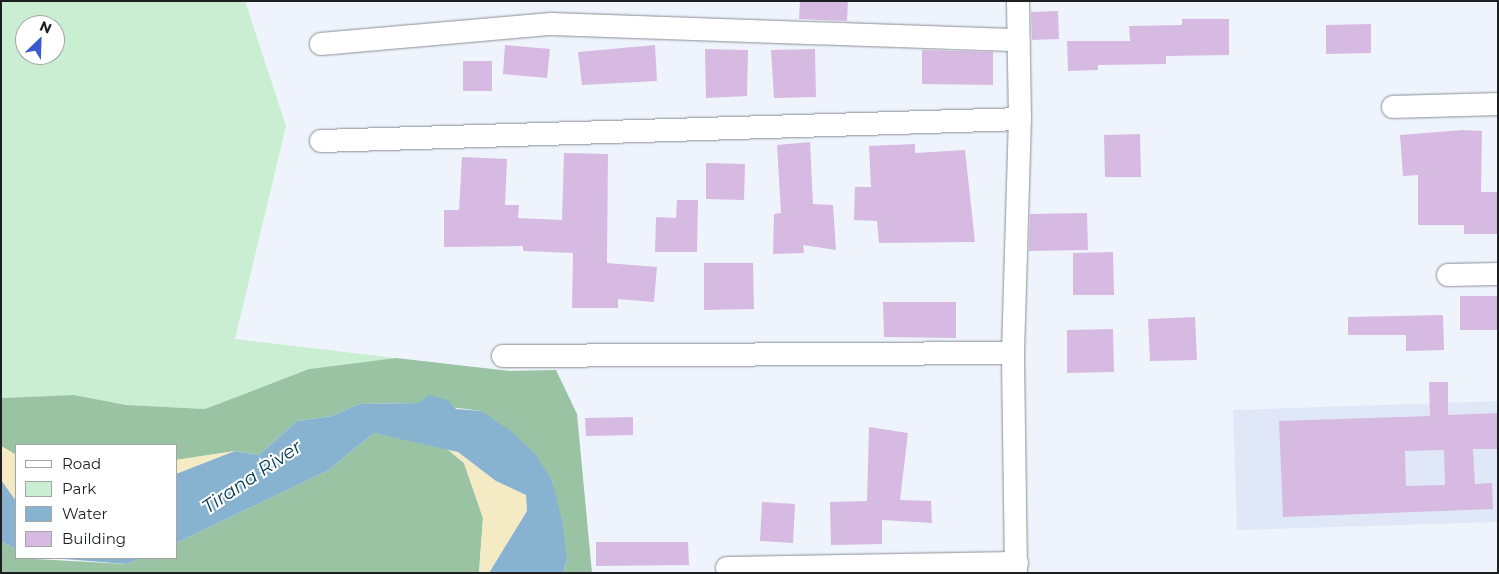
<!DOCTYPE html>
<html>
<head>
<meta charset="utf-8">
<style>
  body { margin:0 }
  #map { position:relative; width:1499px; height:574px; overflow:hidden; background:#eff4fc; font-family:Montserrat,sans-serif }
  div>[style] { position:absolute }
  .built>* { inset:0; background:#e0e8f7 }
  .green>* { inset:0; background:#c9eed1 }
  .forest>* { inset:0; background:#9ac3a4 }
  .sand>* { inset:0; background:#f4eac4 }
  .water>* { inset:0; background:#88b3d0 }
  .building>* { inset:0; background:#d6bae1 }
  .roads { filter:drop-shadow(0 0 1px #8a8e96) drop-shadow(0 0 1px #8a8e96) }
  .street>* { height:22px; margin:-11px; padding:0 11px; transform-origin:11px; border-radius:11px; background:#fff }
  span { translate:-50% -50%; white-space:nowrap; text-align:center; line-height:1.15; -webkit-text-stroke:4px #fff; paint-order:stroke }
  .water-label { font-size:19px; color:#023a58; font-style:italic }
  .frame { position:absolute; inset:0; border:2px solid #1e1f23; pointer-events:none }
  .legend { position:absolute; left:15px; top:444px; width:162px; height:115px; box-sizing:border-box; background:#fff; border:1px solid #a5a5a7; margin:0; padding:6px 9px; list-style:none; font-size:15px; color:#1e1f23 }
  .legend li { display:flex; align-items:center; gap:10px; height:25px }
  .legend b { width:25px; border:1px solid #a5a5a7 }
  .north { position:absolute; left:15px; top:15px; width:50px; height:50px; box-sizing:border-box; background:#fff; border:1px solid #a5a5a7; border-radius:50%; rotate:24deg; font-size:14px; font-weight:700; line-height:20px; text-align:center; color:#1e1f23 }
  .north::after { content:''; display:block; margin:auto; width:18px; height:22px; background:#395acb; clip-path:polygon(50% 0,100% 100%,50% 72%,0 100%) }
</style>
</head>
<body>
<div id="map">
  <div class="built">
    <div style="clip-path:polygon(1498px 401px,1498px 522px,1237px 530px,1233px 410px)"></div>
  </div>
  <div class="green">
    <div style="clip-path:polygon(evenodd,1px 1px,245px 1px,286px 126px,235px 339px,396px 358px,309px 369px,205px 409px,126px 405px,74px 395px,1px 398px,1px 1px,25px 25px,55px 25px,55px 55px,25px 55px,25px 25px)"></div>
  </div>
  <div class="forest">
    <div style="clip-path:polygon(396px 358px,510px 371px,556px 370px,577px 414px,592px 573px,563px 573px,567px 559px,552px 480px,481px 411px,419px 403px,359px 404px,332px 416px,297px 421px,259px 455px,235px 451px,176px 460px,176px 445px,16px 445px,16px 455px,1px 446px,1px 398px,74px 395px,126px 405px,205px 409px,309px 369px)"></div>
    <div style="clip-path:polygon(374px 433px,446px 448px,464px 463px,483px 518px,479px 573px,1px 573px,1px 541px,16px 549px,16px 558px,127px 564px,142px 558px,176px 558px,176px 543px,327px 471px)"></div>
  </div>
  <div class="sand">
    <div style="clip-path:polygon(1px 446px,16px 455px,16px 501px,1px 480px)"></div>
    <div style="clip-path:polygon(446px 448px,458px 452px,496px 481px,526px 495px,527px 511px,489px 573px,479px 573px,483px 518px,464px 463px)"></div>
    <div style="clip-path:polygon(235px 451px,208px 463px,176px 474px,176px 460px)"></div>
  </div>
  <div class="water">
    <div style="clip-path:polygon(429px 395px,448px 400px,456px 409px,481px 411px,512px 432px,535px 454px,552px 480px,562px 520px,567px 559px,563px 573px,489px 573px,527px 511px,526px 495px,496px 481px,458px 452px,374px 433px,327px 471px,176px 543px,176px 474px,235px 451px,259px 455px,297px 421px,332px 416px,359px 404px,419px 403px)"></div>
    <div style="clip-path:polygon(1px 480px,16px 501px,16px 549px,1px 541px)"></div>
    <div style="clip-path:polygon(51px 558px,142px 558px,127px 564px)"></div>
  </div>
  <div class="building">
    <div style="clip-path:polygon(800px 1px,848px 1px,847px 21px,799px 19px)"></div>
    <div style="clip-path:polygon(1058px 11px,1059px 39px,1032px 40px,1031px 12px)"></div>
    <div style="clip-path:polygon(1182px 19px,1229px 19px,1229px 55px,1166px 56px,1166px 64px,1098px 65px,1098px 70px,1068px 71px,1067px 41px,1130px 41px,1129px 26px,1182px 25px)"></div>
    <div style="clip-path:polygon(1371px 24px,1371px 53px,1326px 54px,1326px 25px)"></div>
    <div style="clip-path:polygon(505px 45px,550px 49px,547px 78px,503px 74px)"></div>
    <div style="clip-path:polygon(655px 45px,657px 81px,582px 85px,578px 52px)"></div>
    <div style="clip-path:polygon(705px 49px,748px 50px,747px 96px,706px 98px)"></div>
    <div style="clip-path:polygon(815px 49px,816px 97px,774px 98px,771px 50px)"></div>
    <div style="clip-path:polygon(922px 50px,993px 52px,993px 85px,922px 84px)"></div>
    <div style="clip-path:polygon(463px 61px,492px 61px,492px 91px,463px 91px)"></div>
    <div style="clip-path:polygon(1463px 130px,1482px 131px,1481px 192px,1498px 192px,1498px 234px,1464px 234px,1464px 225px,1418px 225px,1418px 175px,1403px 176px,1400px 135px)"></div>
    <div style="clip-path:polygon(1140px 134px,1141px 177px,1105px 177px,1104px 135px)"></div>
    <div style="clip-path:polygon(810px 142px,813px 204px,833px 205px,836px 250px,803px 245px,804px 253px,773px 254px,774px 214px,781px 213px,777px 145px)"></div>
    <div style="clip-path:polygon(915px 144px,915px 153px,965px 150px,975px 242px,879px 243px,877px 221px,854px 220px,855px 187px,871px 187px,869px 146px)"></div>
    <div style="clip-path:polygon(564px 153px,608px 154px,607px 263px,657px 267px,654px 302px,618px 299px,618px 308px,572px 308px,573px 253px,523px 251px,523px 246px,444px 247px,444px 210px,459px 210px,462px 157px,507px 159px,505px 205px,519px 205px,518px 218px,562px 220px)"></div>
    <div style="clip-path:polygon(706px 163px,745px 164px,744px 200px,706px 199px)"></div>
    <div style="clip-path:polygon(677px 200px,698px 200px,697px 252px,655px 252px,656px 217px,676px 218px)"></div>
    <div style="clip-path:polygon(1087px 213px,1088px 250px,1029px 251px,1030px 214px)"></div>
    <div style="clip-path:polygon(1113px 252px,1114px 295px,1073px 295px,1073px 253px)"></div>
    <div style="clip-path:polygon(704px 263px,753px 263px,754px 309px,704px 310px)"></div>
    <div style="clip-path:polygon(1460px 296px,1498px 296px,1498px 330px,1460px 330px)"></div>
    <div style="clip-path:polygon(883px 302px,956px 302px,956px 338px,884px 337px)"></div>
    <div style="clip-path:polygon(1443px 315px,1444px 350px,1406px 351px,1406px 335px,1348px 335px,1348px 317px)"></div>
    <div style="clip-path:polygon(1195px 317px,1197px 360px,1150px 361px,1148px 319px)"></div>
    <div style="clip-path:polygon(1113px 329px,1114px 372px,1067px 373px,1067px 330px)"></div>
    <div style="clip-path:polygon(evenodd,1429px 382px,1448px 382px,1448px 415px,1498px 413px,1498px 449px,1473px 449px,1475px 484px,1492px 483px,1493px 509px,1283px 517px,1279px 421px,1430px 416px,1429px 382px,1444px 450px,1445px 485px,1406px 486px,1405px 451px,1444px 450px)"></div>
    <div style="clip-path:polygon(633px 417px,633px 435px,586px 436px,585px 418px)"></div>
    <div style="clip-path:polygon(869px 427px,908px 433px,900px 500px,931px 501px,932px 523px,882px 520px,882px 544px,831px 545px,830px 502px,867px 501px)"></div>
    <div style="clip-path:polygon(762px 502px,795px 504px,793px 543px,760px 541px)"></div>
    <div style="clip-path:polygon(596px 542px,688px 542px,689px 565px,596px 566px)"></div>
  </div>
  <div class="roads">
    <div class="street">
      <div style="left:321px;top:44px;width:231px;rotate:-5deg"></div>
      <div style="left:551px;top:24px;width:468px;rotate:2deg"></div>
      <div style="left:1393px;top:107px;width:105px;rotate:-1.6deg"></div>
      <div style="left:321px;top:141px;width:699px;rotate:-1.8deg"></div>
      <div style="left:1448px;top:275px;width:50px;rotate:-1.1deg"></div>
      <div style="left:503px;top:356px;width:510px;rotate:-0.34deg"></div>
      <div style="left:727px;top:568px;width:290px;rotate:-1deg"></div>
      <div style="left:1016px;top:573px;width:220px;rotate:-90.8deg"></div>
      <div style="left:1013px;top:353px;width:234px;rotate:-88.3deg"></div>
      <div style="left:1020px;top:119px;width:118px;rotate:-91deg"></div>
    </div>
  </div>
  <div class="water-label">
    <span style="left:252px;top:477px;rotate:-34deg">Tirana River</span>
  </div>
  <div class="frame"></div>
  <ul class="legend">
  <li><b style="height:6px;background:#fff"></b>Road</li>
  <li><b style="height:14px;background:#c9eed1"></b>Park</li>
  <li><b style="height:14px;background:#88b3d0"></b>Water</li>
  <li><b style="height:14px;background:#d6bae1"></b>Building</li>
  </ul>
  <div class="north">N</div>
</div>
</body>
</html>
